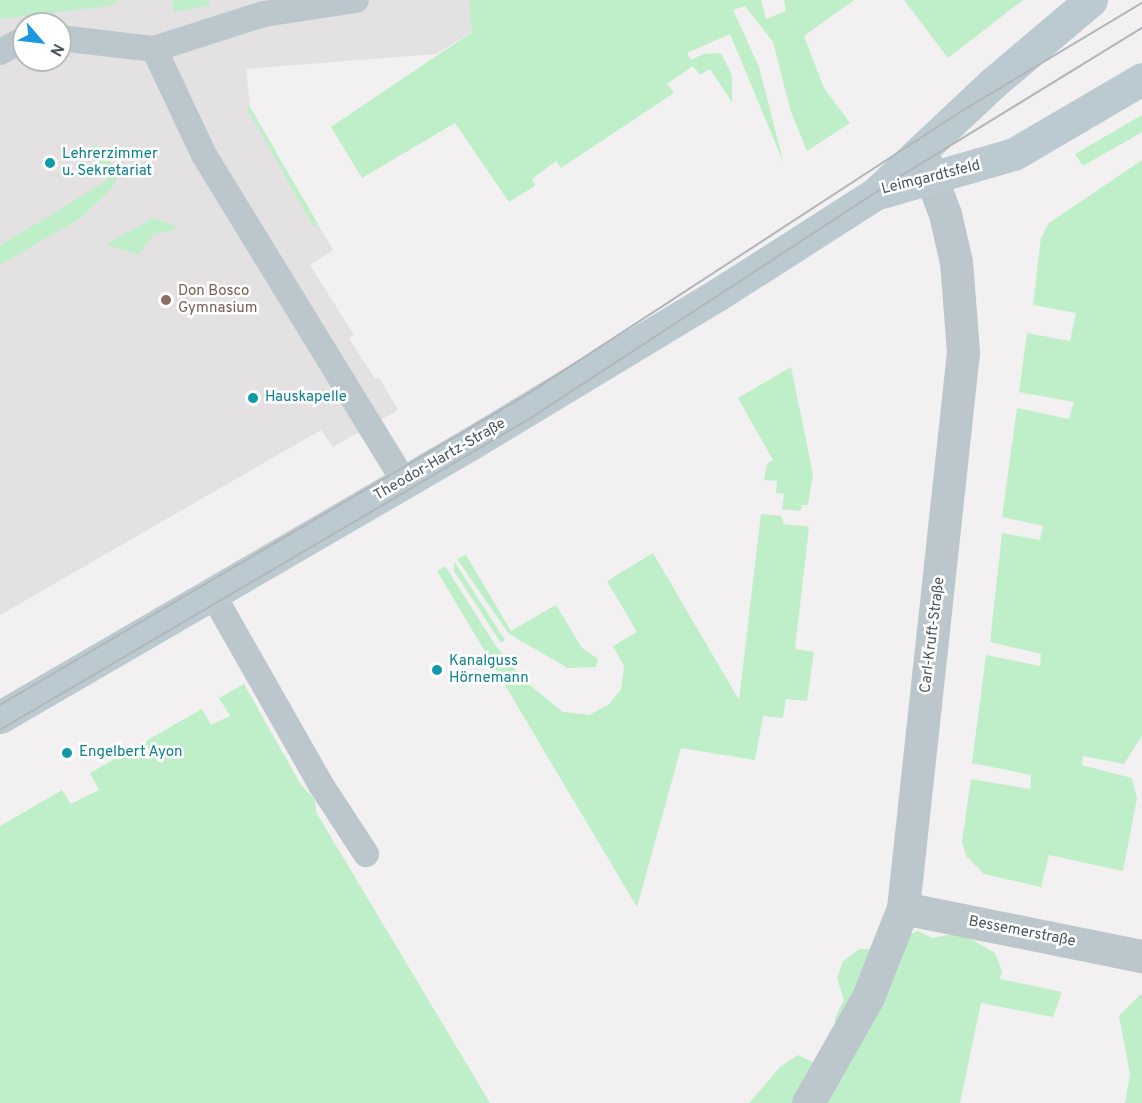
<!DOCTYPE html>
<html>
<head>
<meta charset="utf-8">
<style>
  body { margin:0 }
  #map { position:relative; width:1142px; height:1103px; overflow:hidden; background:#f2f0f0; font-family:Overpass,sans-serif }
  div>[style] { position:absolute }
  .education>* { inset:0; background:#e3e1e2 }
  .green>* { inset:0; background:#bfefc8 }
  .lane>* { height:26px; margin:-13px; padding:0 13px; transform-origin:13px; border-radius:13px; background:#bbc7cc }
  .street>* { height:33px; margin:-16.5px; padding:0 16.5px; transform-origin:16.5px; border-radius:16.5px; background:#bbc7cc }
  .secondary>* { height:33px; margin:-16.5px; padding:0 16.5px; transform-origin:16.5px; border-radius:16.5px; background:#bbcad1 }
  .tram>* { height:1.5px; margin:-0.75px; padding:0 0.75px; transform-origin:0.75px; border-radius:0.75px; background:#b2b6ba }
  .dots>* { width:16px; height:16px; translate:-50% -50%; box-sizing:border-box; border:3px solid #fff; border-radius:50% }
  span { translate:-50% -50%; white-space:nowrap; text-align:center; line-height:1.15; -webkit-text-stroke:5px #fff; paint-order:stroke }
  .culture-label { font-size:15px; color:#0d838f }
  .left { translate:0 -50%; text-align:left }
  .street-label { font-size:15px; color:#48575d }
  .education-label { font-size:15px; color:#785e54 }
  .north { position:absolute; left:12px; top:12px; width:60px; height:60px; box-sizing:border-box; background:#fff; border:2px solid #b6bcbe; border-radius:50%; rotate:118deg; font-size:16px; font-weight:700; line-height:24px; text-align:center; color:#48575d }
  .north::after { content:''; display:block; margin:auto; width:21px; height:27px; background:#1a99e2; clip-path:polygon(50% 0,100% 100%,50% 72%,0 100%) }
</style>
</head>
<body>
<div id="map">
  <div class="education">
    <div style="clip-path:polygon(evenodd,0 0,469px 0,473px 31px,436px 54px,246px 69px,251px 113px,333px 250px,310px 265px,354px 335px,349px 338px,375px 379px,379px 377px,398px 410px,333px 447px,321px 430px,0 615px,0 0,24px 24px,60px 24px,60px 60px,24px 60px,24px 24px)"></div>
  </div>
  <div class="green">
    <div style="clip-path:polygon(0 0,119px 0,108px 6px,0 19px)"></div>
    <div style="clip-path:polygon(172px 0,209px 0,210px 5px,174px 12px)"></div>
    <div style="clip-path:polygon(469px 0,761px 0,766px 19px,786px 11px,784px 0,854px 0,804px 36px,824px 88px,850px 123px,807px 151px,791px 112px,773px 42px,745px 6px,733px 10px,759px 67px,784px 164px,730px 34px,687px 53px,691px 60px,703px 54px,721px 53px,732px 75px,732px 102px,710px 69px,700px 75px,693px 66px,667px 84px,674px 93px,561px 168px,556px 161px,532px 179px,535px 186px,509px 202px,455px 123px,362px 178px,331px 127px,472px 32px)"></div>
    <div style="clip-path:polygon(904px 0,1023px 0,948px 58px)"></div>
    <div style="clip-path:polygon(246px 107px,250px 107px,318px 224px,314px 227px)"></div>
    <div style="clip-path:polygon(1142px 115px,1142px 132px,1083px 166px,1075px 154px)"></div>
    <div style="clip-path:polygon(95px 145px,119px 171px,113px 187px,82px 217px,0 265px,0 246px,109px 179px,90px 147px)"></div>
    <div style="clip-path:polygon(1142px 160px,1142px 736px,1124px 764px,1083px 756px,1082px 765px,1132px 778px,1137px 798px,1123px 871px,1049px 855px,1041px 887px,984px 874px,966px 856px,962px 841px,971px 779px,1030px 789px,1031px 775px,972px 763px,986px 655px,1040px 666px,1041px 654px,990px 642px,1002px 533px,1040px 540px,1043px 526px,1002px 517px,1017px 408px,1069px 419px,1074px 402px,1019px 392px,1027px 333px,1070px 341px,1076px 313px,1033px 305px,1041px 238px,1049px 223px)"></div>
    <div style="clip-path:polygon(154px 218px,179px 228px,154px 234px,138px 255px,106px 244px)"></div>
    <div style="clip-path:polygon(791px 367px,813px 474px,808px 505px,802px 505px,800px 511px,782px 509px,784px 494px,776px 493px,777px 481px,764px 480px,767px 464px,773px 460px,738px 398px)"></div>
    <div style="clip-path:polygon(761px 514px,781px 516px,784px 524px,809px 527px,795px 649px,814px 652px,807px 701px,786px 699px,783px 718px,763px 716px,755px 760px,681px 748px,637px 907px,437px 571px,445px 566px,496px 646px,526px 682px,563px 712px,589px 715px,608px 705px,621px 690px,624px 666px,613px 646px,637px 632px,607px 581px,653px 553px,739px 700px)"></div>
    <div style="clip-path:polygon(466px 555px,511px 631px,556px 605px,582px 648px,598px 659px,596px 667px,568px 668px,509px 634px,457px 559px)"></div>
    <div style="clip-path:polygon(454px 561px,505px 640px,501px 643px,454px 571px)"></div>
    <div style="clip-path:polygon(244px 684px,301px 785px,315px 800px,316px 812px,490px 1103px,0 1103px,0 826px,62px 790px,71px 804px,99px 790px,90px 773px,202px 709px,211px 725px,230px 716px,219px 698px)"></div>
    <div style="clip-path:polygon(918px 931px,932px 938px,953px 934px,969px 938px,995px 953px,1002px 971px,1000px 979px,1062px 992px,1053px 1017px,981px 1003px,960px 1103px,749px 1103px,781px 1066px,798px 1055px,817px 1064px,835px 1034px,835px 1018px,844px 1000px,837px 978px,843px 961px,860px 949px,883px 950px,892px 942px)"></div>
    <div style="clip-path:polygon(1142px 993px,1142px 1103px,1125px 1103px,1130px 1074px,1119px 1016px)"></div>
  </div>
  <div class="lane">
    <div style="left:60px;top:38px;width:95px;rotate:6.7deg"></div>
    <div style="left:154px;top:49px;width:115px;rotate:-17.7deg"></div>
    <div style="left:264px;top:14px;width:93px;rotate:-8.7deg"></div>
    <div style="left:154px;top:49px;width:117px;rotate:64.7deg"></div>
    <div style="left:204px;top:155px;width:383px;rotate:58.5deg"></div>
    <div style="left:0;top:52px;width:27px;rotate:-28deg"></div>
    <div style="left:212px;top:593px;width:224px;rotate:60.4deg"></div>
    <div style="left:323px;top:788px;width:79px;rotate:56.9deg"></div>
  </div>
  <div class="street">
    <div style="left:903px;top:908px;width:244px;rotate:11.4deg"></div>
    <div style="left:808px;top:1103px;width:122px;rotate:-60.5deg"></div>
    <div style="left:868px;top:997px;width:96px;rotate:-68.5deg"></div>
    <div style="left:903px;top:908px;width:559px;rotate:-83.84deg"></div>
    <div style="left:963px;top:352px;width:90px;rotate:-94.4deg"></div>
    <div style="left:956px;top:262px;width:49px;rotate:-102.9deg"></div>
    <div style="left:945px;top:214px;width:65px;rotate:-110.7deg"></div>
  </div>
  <div class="secondary">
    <div style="left:882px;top:192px;width:137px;rotate:-16.1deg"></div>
    <div style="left:1014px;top:154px;width:148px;rotate:-30.4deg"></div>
    <div style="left:0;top:717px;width:544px;rotate:-30.15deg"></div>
    <div style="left:470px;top:444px;width:288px;rotate:-31.1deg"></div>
    <div style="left:717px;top:295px;width:188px;rotate:-32.6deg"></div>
    <div style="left:875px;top:194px;width:163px;rotate:-43.3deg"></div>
    <div style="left:994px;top:82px;width:127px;rotate:-40.2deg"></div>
  </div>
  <div class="tram">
    <div style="left:0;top:705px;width:613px;rotate:-30.5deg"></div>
    <div style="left:528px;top:394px;width:518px;rotate:-33.11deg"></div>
    <div style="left:962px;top:111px;width:210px;rotate:-31deg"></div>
    <div style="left:0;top:730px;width:616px;rotate:-30.44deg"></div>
    <div style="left:531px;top:418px;width:448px;rotate:-33.2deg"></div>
    <div style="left:906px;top:173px;width:277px;rotate:-31.6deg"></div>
  </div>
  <div class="dots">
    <div style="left:50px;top:163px;background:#0f9aa8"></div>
    <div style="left:166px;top:300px;background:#8d6e63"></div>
    <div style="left:253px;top:398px;background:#0f9aa8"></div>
    <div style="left:437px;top:670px;background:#0f9aa8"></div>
    <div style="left:67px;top:753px;background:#0f9aa8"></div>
  </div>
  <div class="culture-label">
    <span class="left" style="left:62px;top:163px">Lehrerzimmer<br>u. Sekretariat</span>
    <span class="left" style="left:265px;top:398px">Hauskapelle</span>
    <span class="left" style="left:449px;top:670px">Kanalguss<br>Hörnemann</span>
    <span class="left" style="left:79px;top:753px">Engelbert Ayon</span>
  </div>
  <div class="street-label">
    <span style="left:931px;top:178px;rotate:-14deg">Leimgardtsfeld</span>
    <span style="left:440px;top:460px;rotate:-30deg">Theodor-Hartz-Straße</span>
    <span style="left:933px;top:635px;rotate:-83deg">Carl-Kruft-Straße</span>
    <span style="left:1022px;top:932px;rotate:11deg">Bessemerstraße</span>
  </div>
  <div class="education-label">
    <span class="left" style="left:178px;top:300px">Don Bosco<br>Gymnasium</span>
  </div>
  <div class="north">N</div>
</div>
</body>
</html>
